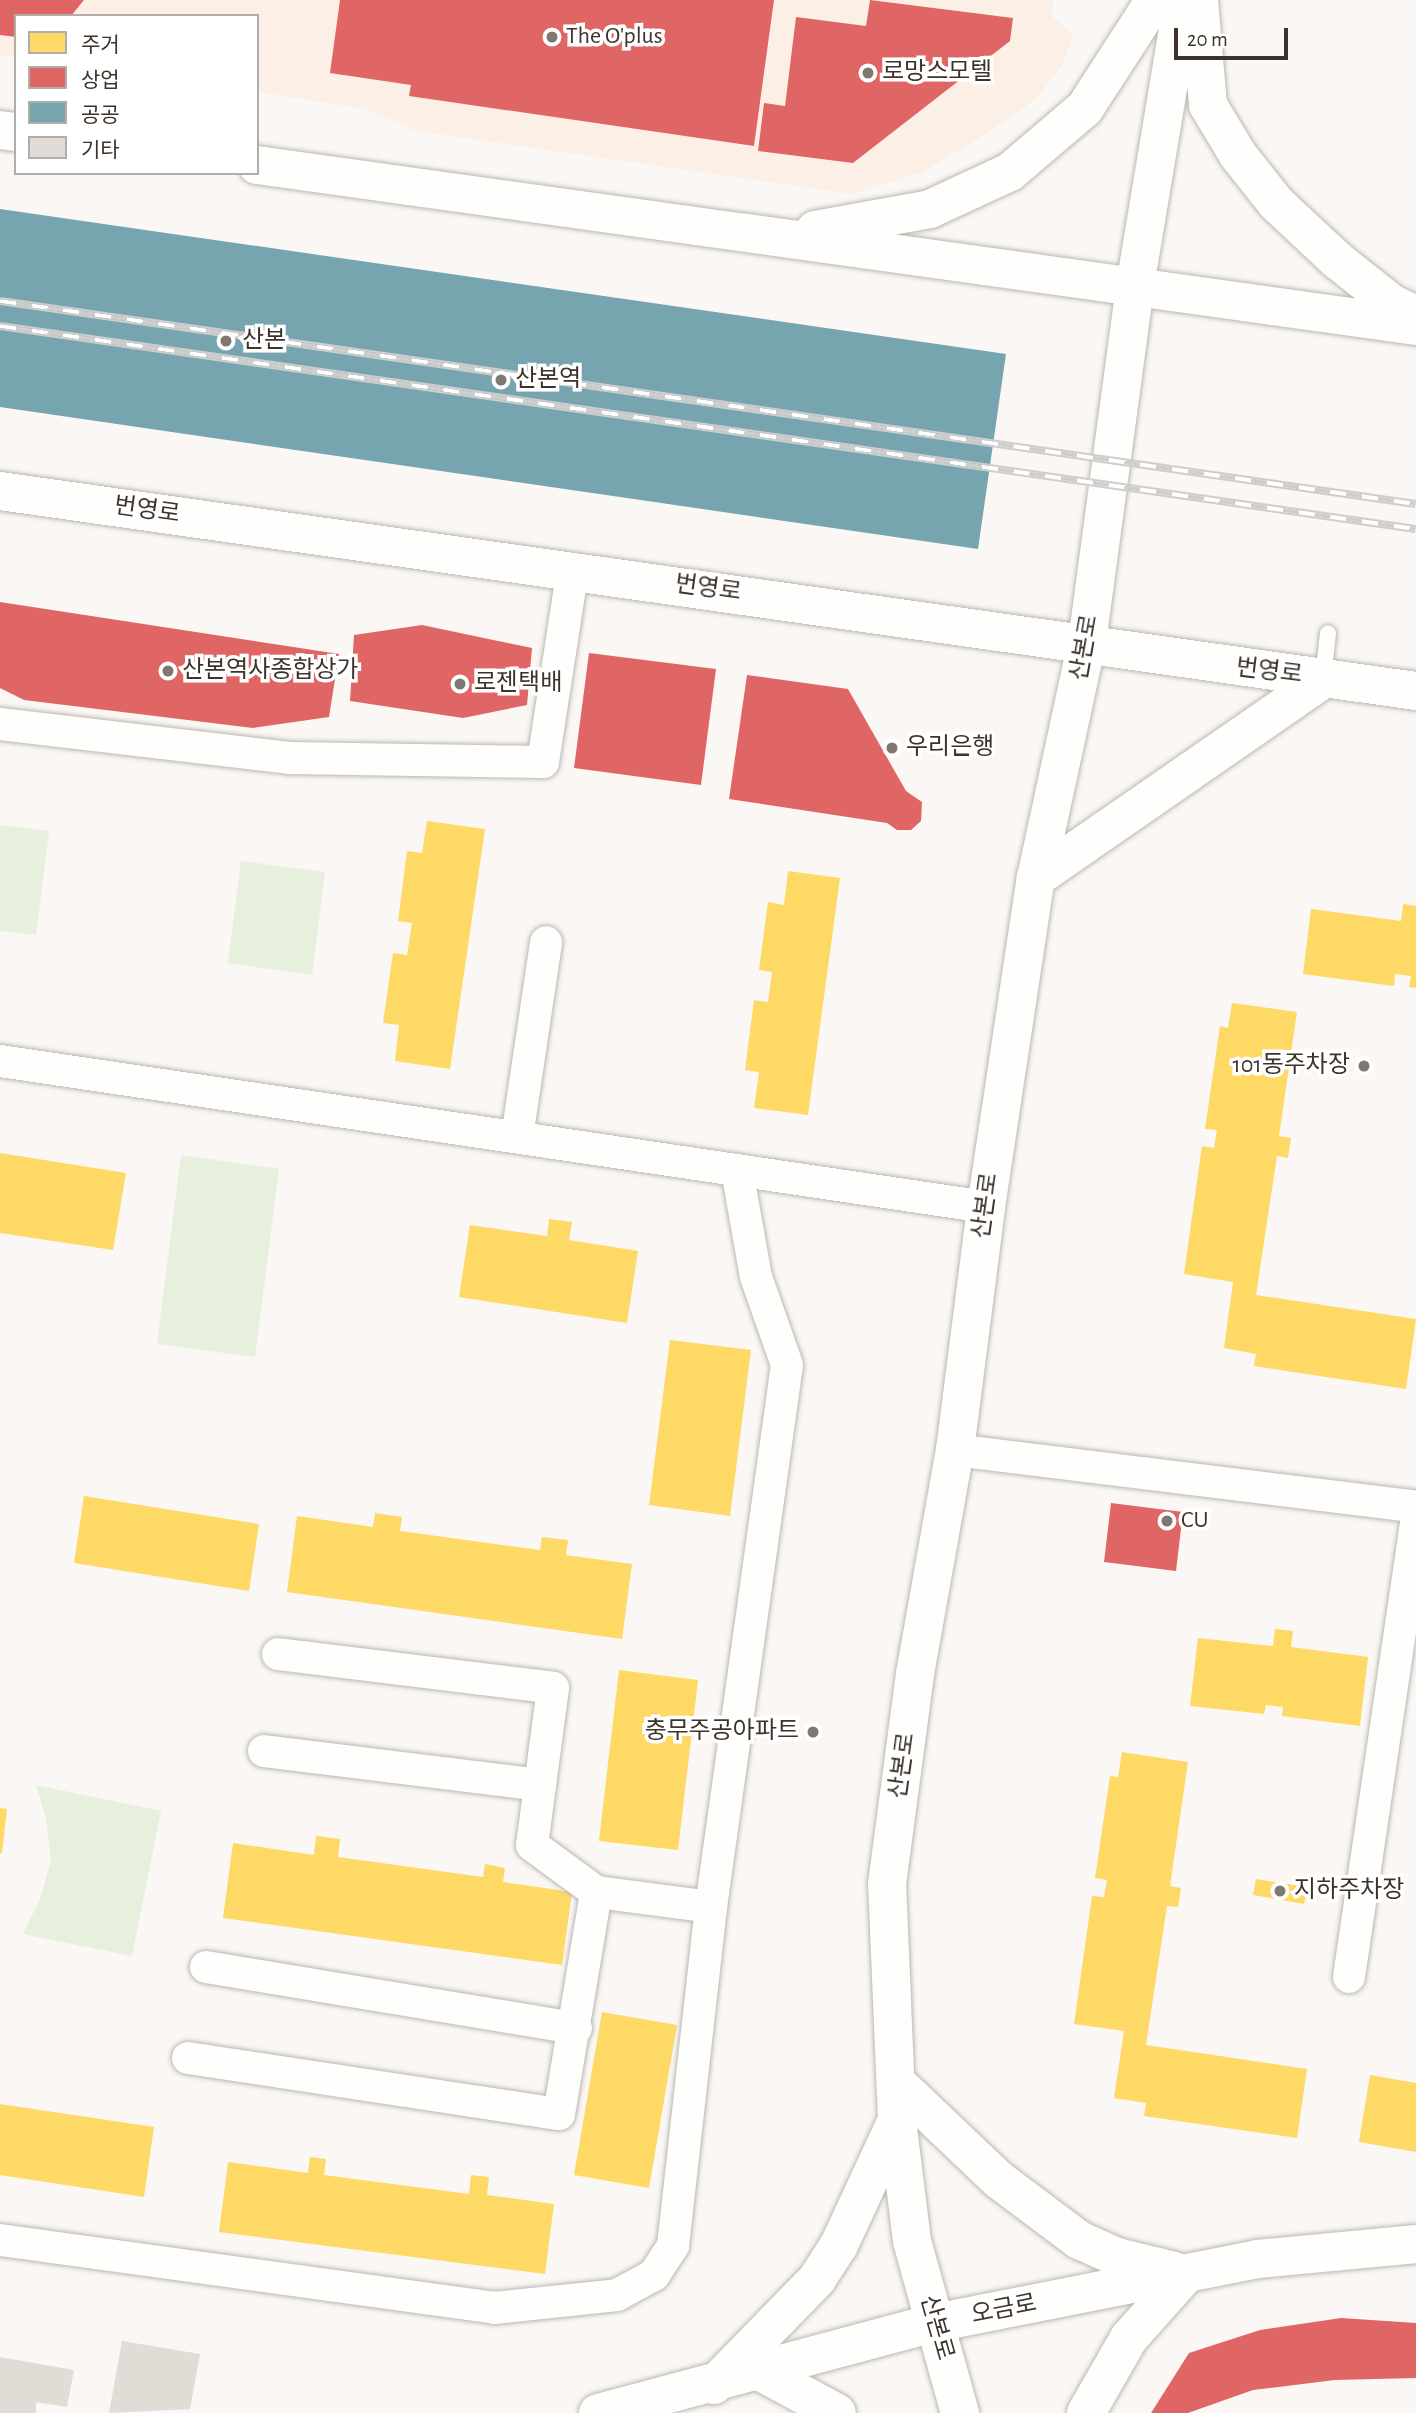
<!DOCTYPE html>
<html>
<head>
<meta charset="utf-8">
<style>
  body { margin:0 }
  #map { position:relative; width:1416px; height:2413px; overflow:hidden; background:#faf7f4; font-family:"Alegreya Sans","Noto Sans KR",sans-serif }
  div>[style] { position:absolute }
  .built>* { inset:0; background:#fcf0e6 }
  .green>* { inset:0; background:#e6f0dc }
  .homes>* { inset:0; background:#ffd966 }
  .shops>* { inset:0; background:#e06666 }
  .public>* { inset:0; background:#76a5af }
  .building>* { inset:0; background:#e1dcd6 }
  .roads { filter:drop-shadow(0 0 2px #bcb7b1) drop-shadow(0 0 2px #bcb7b1) }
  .service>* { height:16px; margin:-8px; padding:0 8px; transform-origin:8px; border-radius:8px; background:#fefefd }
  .minor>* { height:32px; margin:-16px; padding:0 16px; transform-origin:16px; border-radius:16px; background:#fefefd }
  .tertiary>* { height:38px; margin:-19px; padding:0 19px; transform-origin:19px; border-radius:19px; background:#fefefd }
  .rail>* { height:8px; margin-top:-4px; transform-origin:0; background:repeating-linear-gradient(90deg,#fff 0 16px,#d0cecd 0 32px); box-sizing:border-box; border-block:2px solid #d0cecd }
  .dots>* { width:19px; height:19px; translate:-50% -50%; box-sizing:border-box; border:4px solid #fff; border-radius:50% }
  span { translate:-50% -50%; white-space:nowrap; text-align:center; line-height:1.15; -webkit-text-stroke:7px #fff; paint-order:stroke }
  .poi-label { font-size:24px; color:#3d332b }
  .left { translate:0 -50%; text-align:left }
  .right { translate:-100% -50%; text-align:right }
  .street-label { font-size:24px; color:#3d332b }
  .legend { position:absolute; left:14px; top:14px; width:245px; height:161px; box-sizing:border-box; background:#fff; border:2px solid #b1adaa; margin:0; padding:9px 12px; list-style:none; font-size:21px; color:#3d332b }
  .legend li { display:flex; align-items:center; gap:14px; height:35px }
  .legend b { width:35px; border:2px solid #b1adaa }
  .scale { position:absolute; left:1174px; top:28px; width:114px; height:32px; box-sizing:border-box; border:4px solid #3d332b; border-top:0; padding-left:9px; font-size:21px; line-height:24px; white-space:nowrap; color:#3d332b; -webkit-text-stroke:5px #fff; paint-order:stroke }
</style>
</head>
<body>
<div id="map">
  <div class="built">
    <div style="clip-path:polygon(0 0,1054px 0,1051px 15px,1073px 36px,1061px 67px,1038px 96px,1011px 118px,923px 172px,852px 194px,417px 131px,365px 109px,257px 92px,257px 16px,16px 16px,16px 57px,0 56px)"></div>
  </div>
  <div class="green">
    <div style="clip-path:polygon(0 825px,49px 831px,36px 935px,0 931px)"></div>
    <div style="clip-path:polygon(241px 861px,325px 872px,312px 975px,228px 963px)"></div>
    <div style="clip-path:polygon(181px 1155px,279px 1169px,255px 1357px,157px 1344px)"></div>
    <div style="clip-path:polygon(36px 1785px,161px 1811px,132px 1956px,23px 1934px,41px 1897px,51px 1860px,46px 1818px)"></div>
  </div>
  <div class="homes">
    <div style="clip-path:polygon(427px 821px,485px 829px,450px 1069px,395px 1061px,399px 1025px,383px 1023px,393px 953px,407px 955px,412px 923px,398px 921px,407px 851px,422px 853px)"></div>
    <div style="clip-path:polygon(788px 871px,840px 878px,808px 1115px,754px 1108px,759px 1072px,745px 1070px,754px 1000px,768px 1002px,772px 972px,759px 970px,768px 902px,784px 905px)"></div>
    <div style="clip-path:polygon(1403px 904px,1416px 906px,1416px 988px,1409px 987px,1411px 976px,1395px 974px,1394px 986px,1303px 974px,1311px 909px,1401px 921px)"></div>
    <div style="clip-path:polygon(1232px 1003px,1297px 1012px,1279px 1136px,1291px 1138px,1288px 1158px,1277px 1156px,1256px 1295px,1416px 1319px,1406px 1389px,1254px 1366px,1256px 1354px,1224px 1348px,1233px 1282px,1184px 1274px,1202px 1146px,1214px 1148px,1217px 1130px,1205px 1129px,1220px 1026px,1228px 1028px)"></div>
    <div style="clip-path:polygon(0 1153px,126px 1173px,113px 1250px,0 1233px)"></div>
    <div style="clip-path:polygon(549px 1219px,572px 1222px,569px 1240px,638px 1251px,627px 1323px,459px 1297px,470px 1225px,547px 1236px)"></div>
    <div style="clip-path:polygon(670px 1340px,751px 1350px,730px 1516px,649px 1505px)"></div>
    <div style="clip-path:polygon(84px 1496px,259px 1524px,249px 1591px,74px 1563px)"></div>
    <div style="clip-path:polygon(375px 1513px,402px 1517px,400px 1531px,540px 1550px,542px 1537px,568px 1540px,566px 1555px,632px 1564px,622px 1639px,287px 1592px,297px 1516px,373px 1527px)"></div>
    <div style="clip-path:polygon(1275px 1629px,1293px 1631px,1291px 1647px,1368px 1657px,1360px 1726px,1282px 1716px,1283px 1707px,1266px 1705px,1264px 1714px,1190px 1706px,1198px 1638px,1273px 1646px)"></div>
    <div style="clip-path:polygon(619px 1670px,698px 1680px,678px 1850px,599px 1841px)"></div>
    <div style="clip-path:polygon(1122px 1752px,1188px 1762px,1170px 1886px,1181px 1888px,1178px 1907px,1167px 1906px,1146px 2045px,1307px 2069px,1297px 2138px,1144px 2116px,1146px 2103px,1114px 2098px,1124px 2031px,1074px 2024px,1092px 1896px,1104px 1897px,1107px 1880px,1095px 1878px,1110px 1776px,1118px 1777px)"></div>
    <div style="clip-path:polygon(0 1808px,7px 1809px,2px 1853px,0 1853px)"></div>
    <div style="clip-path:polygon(316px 1836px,340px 1839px,338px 1857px,483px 1877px,485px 1864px,505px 1868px,503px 1882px,572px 1892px,562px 1965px,223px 1918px,233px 1843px,314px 1855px)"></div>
    <div style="clip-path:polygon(1256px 1879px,1308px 1887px,1304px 1904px,1253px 1895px)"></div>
    <div style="clip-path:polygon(602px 2012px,677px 2025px,649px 2188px,574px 2175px)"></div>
    <div style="clip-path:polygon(1370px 2075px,1416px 2083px,1416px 2152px,1359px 2142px)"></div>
    <div style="clip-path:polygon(0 2104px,154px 2127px,144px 2197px,0 2175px)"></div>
    <div style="clip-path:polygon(310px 2157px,326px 2159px,324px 2175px,469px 2194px,471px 2175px,489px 2177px,487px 2195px,554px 2204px,545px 2274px,219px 2232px,228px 2162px,308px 2173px)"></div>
  </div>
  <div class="shops">
    <div style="clip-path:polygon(0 0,84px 0,71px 16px,16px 16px,16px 37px,0 35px)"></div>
    <div style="clip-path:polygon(340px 0,774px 0,754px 146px,409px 96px,411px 85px,330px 73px)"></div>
    <div style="clip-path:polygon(870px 0,1013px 18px,1010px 41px,853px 163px,758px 151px,764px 103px,785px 106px,796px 17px,866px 26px)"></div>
    <div style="clip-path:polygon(0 602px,339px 654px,329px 717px,253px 728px,24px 700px,0 688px)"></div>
    <div style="clip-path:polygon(422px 625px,532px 648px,527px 705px,463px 718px,350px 701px,354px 635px)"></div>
    <div style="clip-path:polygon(589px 653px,716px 669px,701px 785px,574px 768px)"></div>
    <div style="clip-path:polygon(747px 675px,848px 689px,906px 791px,922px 802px,921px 821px,911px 830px,897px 830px,887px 823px,729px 799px)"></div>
    <div style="clip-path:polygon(1111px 1503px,1183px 1512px,1176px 1571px,1104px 1562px)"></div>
    <div style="clip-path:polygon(1341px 2318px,1416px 2323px,1416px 2378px,1335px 2380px,1253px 2390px,1188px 2413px,1151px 2413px,1189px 2353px,1260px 2330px)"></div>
  </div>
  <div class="public">
    <div style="clip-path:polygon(0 209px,1006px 354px,978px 549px,0 407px)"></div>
  </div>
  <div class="building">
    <div style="clip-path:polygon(122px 2341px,200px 2354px,190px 2409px,109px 2413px)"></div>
    <div style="clip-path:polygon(0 2357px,74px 2370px,67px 2407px,36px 2402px,36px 2413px,0 2413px)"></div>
  </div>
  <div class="roads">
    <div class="service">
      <div style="left:1323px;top:679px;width:46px;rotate:-83.8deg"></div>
    </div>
    <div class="minor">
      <div style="left:0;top:724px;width:291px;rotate:6.7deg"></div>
      <div style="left:289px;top:758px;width:254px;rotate:0.9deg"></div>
      <div style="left:543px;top:762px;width:195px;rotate:-81.2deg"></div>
      <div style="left:0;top:1061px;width:997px;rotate:8.42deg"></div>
      <div style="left:517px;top:1137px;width:197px;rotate:-81.5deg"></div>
      <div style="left:955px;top:1450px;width:465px;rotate:7deg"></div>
      <div style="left:278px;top:1654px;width:277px;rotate:7deg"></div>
      <div style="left:553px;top:1688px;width:158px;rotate:97.6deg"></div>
      <div style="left:532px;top:1845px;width:79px;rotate:36.3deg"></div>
      <div style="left:264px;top:1751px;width:278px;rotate:7deg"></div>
      <div style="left:206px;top:1967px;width:375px;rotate:9.4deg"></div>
      <div style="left:1349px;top:1977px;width:458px;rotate:-81.6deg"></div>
      <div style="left:188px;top:2058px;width:375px;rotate:8.6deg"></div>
      <div style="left:559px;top:2114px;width:225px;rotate:-80.5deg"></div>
      <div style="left:596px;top:1892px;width:116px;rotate:7.4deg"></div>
      <div style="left:0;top:2240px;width:499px;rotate:7.8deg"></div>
      <div style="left:494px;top:2308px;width:124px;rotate:-6deg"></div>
      <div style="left:617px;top:2295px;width:42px;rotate:-28.4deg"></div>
      <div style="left:654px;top:2275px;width:35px;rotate:-57deg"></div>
      <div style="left:673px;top:2246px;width:341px;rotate:-83.6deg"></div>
      <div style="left:711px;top:1907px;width:547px;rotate:-82.02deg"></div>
      <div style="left:787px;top:1365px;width:93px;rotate:-109.4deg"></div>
      <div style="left:756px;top:1277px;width:109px;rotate:-100.1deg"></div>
    </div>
    <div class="tertiary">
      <div style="left:1199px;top:0;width:105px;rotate:85.1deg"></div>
      <div style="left:1208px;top:105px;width:58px;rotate:59deg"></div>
      <div style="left:1238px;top:155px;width:61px;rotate:51.6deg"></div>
      <div style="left:1276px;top:203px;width:83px;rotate:43.1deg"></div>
      <div style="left:1337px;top:260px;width:69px;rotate:38.5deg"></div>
      <div style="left:1391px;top:303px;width:28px;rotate:26deg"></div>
      <div style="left:0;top:130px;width:16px;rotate:7deg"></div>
      <div style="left:257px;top:165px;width:1170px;rotate:7.91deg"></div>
      <div style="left:815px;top:230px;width:117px;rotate:-10.3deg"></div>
      <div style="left:930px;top:209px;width:88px;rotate:-24.8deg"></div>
      <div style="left:1010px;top:172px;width:99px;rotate:-40.5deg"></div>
      <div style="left:1085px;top:108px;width:129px;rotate:-57.1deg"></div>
      <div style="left:0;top:491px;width:1430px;rotate:8.04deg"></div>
      <div style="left:1036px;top:878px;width:349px;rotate:-34.7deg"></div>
      <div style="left:896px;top:2082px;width:142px;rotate:43.6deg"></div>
      <div style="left:999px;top:2180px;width:100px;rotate:36.9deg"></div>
      <div style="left:1079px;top:2240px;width:42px;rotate:24.1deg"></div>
      <div style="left:1117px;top:2257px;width:59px;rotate:13.8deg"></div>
      <div style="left:761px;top:2372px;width:86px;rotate:28.3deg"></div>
      <div style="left:714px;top:2385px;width:148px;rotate:-45.8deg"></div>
      <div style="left:817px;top:2279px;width:40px;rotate:-57.1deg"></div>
      <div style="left:839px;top:2245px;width:138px;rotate:-65.1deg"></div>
      <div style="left:598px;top:2413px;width:349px;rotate:-15deg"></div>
      <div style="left:935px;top:2323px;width:329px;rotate:-11.2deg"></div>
      <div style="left:1258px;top:2259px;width:159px;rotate:-5.4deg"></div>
      <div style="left:960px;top:2413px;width:179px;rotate:-105.6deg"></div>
      <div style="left:912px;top:2241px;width:122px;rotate:-97.1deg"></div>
      <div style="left:897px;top:2120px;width:236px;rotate:-92.4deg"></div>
      <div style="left:887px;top:1884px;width:212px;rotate:-82.4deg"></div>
      <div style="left:915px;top:1674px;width:228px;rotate:-79.9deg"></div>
      <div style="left:955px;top:1450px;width:245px;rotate:-82.7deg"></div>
      <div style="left:986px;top:1207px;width:333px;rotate:-81.4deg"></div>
      <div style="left:1036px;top:878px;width:241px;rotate:-77.8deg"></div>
      <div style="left:1087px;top:642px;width:359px;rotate:-82.3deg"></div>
      <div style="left:1135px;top:286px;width:290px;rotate:-80.5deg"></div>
      <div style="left:1086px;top:2413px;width:86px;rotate:-60.2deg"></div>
      <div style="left:1129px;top:2338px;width:86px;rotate:-48.3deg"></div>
    </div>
  </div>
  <div class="rail">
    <div style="left:0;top:301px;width:1430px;rotate:8.16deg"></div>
    <div style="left:0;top:326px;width:1430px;rotate:8.16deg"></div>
  </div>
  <div class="dots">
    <div style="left:552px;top:37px;background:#7f7871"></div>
    <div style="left:868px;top:73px;background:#7f7871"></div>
    <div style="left:226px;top:341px;background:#7f7871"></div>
    <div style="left:501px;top:380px;background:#7f7871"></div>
    <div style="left:168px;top:671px;background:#7f7871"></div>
    <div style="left:460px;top:684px;background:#7f7871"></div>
    <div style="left:892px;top:748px;background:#7f7871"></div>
    <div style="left:1364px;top:1066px;background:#7f7871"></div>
    <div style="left:1167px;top:1521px;background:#7f7871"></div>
    <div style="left:813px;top:1732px;background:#7f7871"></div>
    <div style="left:1280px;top:1891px;background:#7f7871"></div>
  </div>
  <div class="poi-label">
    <span class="left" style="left:566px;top:37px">The O'plus</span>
    <span class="left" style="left:882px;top:73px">로망스모텔</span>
    <span class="left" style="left:242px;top:341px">산본</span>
    <span class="left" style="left:515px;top:380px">산본역</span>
    <span class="left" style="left:182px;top:671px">산본역사종합상가</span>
    <span class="left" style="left:474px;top:684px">로젠택배</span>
    <span class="left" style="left:906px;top:748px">우리은행</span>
    <span class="right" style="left:1350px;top:1066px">101동주차장</span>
    <span class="left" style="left:1181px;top:1521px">CU</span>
    <span class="right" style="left:799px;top:1732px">충무주공아파트</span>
    <span class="left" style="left:1294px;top:1891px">지하주차장</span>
  </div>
  <div class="street-label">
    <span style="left:147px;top:511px;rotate:8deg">번영로</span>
    <span style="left:708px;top:589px;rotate:8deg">번영로</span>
    <span style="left:1085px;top:648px;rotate:-80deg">산본로</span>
    <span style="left:1269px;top:672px;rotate:7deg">번영로</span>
    <span style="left:986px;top:1206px;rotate:-82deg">산본로</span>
    <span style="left:903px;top:1766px;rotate:-82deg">산본로</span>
    <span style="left:1004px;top:2310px;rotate:-11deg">오금로</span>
    <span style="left:936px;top:2328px;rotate:74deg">산본로</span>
  </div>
  <ul class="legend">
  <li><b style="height:19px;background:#ffd966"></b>주거</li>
  <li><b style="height:19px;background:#e06666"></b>상업</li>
  <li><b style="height:19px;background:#76a5af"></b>공공</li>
  <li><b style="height:19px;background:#e1dcd6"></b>기타</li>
  </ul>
  <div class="scale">20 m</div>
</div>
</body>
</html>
